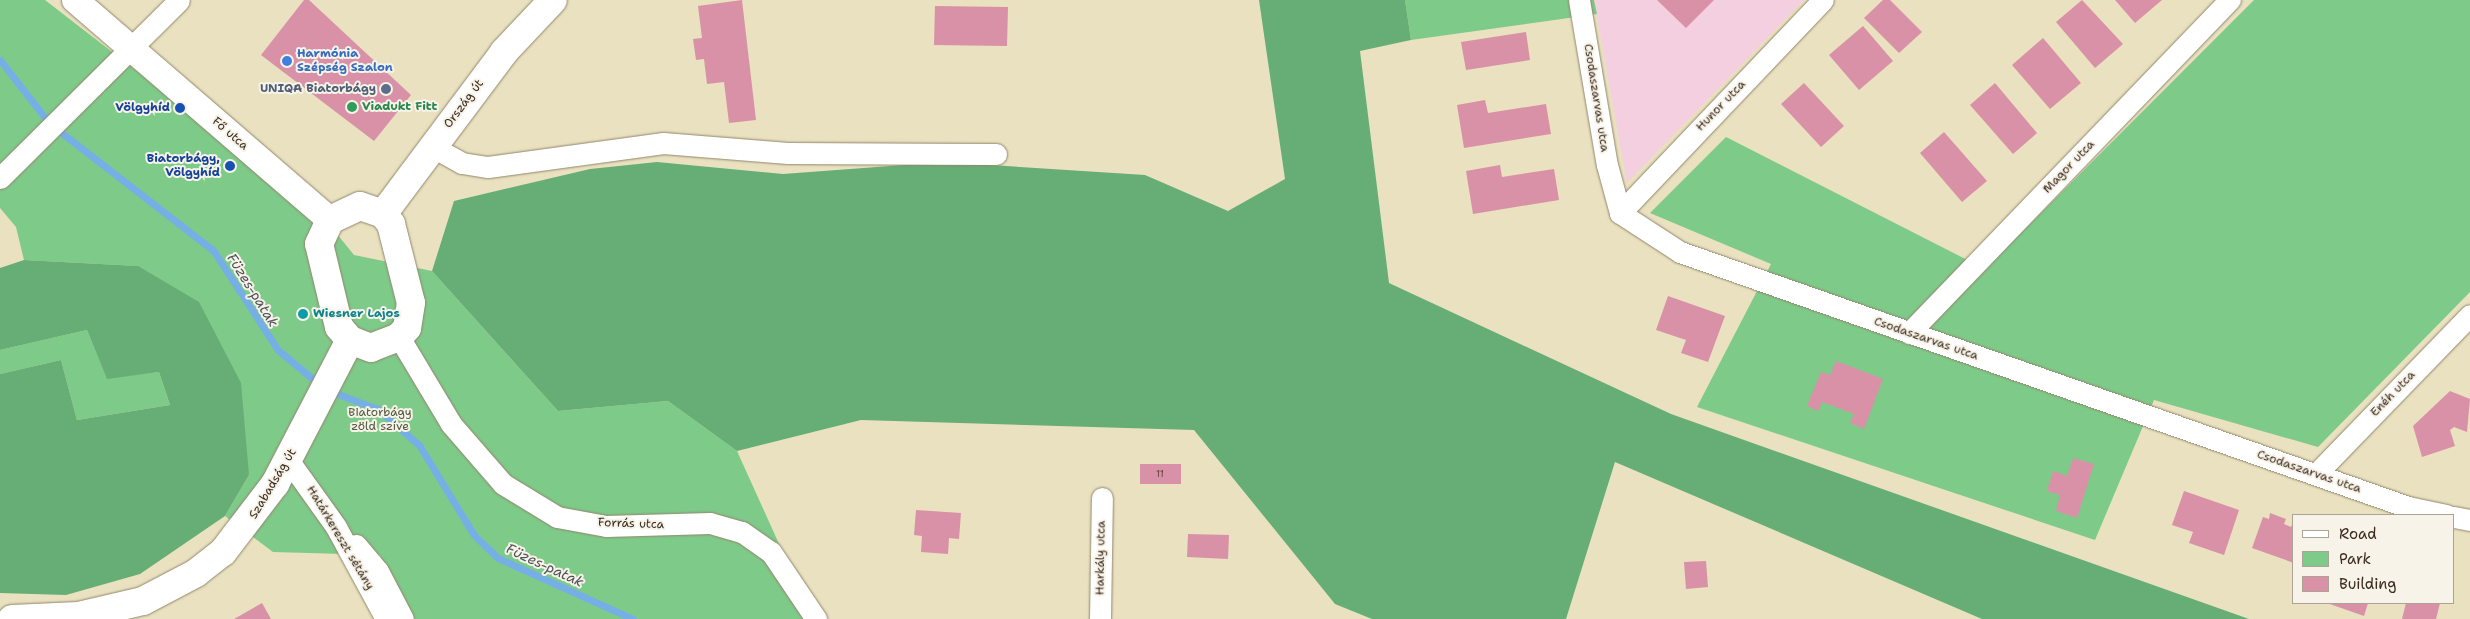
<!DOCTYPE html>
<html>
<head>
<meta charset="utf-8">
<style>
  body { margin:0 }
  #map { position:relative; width:2470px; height:619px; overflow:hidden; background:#e9e1bf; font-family:"Shantell Sans",sans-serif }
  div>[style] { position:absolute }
  .built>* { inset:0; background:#f3cfdf }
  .green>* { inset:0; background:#7eca89 }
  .forest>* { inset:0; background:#66ae75 }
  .stream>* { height:7px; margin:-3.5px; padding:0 3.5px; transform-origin:3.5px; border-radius:3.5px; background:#76afe6 }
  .building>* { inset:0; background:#d991a7 }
  .roads { filter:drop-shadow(0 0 1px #92866e) drop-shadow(0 0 1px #92866e) }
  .minor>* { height:21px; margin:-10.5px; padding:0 10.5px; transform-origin:10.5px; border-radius:10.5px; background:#fff }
  .tertiary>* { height:26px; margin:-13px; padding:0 13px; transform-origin:13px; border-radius:13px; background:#fff }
  .secondary>* { height:28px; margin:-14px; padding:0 14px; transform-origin:14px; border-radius:14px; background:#fff }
  .dots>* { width:14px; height:14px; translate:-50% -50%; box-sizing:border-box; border:2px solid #f7f3e8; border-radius:50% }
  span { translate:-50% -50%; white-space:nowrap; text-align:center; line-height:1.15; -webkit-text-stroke:4px #f7f3e8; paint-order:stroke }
  .number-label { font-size:10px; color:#624440 }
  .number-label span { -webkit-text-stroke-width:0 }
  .shop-label { font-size:12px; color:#366cbe; font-weight:700 }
  .left { translate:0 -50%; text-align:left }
  .service-label { font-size:12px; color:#4e5e75; font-weight:700 }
  .right { translate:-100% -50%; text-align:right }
  .street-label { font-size:12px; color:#3b2a1e }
  .leisure-label { font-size:12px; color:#27864d; font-weight:700 }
  .transit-label { font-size:12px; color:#164399; font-weight:700 }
  .culture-label { font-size:12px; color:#0d838f; font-weight:700 }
  .park-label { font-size:12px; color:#4f5a3e }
  .water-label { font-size:14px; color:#4d525a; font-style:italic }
  .legend { position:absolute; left:2292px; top:514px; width:162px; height:90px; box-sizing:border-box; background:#f7f3e8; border:1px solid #aca397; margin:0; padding:6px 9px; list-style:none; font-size:15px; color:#3b2a1e }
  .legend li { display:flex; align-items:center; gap:10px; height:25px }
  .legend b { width:25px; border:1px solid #aca397 }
</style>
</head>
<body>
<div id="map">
  <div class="built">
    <div style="clip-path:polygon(1594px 0,1804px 0,1627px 183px)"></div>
  </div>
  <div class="green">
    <div style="clip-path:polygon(0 0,45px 0,320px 213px,354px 255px,432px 271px,558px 411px,668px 401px,737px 451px,813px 619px,408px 619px,380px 555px,273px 552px,225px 516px,249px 475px,138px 266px,24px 260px,16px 227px,0 208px)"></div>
    <div style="clip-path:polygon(1405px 0,1594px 0,1597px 14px,1411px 40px)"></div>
    <div style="clip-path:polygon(2254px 0,2470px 0,2470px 292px,2318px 447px,2154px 400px,2095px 540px,1697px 407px,1771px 264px,1650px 213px,1726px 137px,1985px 269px)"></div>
    <div style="clip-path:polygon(87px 330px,107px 378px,159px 372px,170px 405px,77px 420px,61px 360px,0 374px,0 350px)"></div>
  </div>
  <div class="forest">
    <div style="clip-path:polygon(1259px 0,1405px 0,1411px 40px,1360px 51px,1389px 283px,1671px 414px,2249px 619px,1982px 619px,1615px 462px,1566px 619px,1372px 619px,1335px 604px,1194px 430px,861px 420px,737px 451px,668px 401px,558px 411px,432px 271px,454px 201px,590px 169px,657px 162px,783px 174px,944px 162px,1145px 175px,1228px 211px,1285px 179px)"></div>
    <div style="clip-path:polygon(24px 260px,138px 266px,199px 302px,241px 383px,249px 475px,225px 516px,140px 574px,66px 595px,0 593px,0 374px,61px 360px,77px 420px,170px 405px,159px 372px,107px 379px,87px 330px,0 350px,0 268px)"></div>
  </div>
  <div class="stream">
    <div style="left:0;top:60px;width:80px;rotate:52.1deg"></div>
    <div style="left:49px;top:123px;width:207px;rotate:37.8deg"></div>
    <div style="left:213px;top:250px;width:119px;rotate:57deg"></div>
    <div style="left:278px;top:350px;width:55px;rotate:39.8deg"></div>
    <div style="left:330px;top:391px;width:51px;rotate:20.6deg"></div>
    <div style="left:378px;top:409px;width:55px;rotate:41.3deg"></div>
    <div style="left:419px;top:445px;width:105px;rotate:58.6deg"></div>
    <div style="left:474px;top:535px;width:33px;rotate:44deg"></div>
    <div style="left:498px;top:558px;width:148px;rotate:24.3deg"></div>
  </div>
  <div class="building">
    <div style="clip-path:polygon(304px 0,309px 0,411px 95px,374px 141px,261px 55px)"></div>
    <div style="clip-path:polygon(742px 0,756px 120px,729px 123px,724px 82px,707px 84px,704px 59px,696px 60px,693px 39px,702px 38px,698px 6px)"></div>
    <div style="clip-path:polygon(1657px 0,1714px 0,1686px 28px)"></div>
    <div style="clip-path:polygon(1883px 0,1890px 0,1922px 32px,1899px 53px,1864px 18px)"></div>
    <div style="clip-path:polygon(2082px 0,2123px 44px,2095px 68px,2056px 22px)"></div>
    <div style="clip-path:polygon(2115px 0,2162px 0,2135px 23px)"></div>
    <div style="clip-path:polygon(935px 6px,1008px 7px,1007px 46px,934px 45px)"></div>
    <div style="clip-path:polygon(1863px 26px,1893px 61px,1859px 90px,1829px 55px)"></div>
    <div style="clip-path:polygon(1526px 32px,1530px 60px,1466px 70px,1461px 42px)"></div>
    <div style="clip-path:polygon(2043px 38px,2081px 83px,2050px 109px,2012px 65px)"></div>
    <div style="clip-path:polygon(1804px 83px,1844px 126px,1821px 147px,1781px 104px)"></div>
    <div style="clip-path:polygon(1995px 83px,2037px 133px,2013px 154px,1970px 105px)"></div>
    <div style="clip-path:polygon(1485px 100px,1488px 113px,1546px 104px,1551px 134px,1464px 148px,1457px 105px)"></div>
    <div style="clip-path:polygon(1944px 132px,1987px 181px,1962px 202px,1920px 153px)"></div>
    <div style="clip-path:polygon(1500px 165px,1502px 177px,1554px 169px,1559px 200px,1473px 214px,1466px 171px)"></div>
    <div style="clip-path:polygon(1668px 296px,1725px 316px,1708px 362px,1681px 353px,1686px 340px,1656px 330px)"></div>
    <div style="clip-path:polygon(1836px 361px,1883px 379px,1864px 429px,1850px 423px,1854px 414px,1822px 402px,1818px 411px,1807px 406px,1821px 372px,1830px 375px)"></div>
    <div style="clip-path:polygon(2450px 391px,2470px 399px,2467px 432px,2454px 427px,2450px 430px,2455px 446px,2422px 457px,2413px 426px)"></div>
    <div style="clip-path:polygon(2073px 458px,2094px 464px,2077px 518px,2056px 511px,2060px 495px,2047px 491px,2053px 471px,2067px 476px)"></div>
    <div style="clip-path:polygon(1140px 464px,1181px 464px,1181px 484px,1140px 484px)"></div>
    <div style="clip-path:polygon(2184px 491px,2239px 510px,2224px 555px,2189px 543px,2193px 532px,2172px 525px)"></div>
    <div style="clip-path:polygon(916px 510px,961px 513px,959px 539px,949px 538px,948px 554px,921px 552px,922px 536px,914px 535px)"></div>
    <div style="clip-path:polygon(2270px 513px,2286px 519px,2284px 524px,2291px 527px,2294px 520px,2294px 563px,2252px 548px,2263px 517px,2269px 519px)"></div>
    <div style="clip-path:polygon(1188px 534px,1229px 535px,1228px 559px,1187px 557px)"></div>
    <div style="clip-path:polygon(1706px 561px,1708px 587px,1686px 589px,1684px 562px)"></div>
    <div style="clip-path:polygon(262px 603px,271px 619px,234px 619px)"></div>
    <div style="clip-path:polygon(2327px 603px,2368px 603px,2364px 616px)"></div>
    <div style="clip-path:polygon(2406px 603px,2440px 603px,2436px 619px,2402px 619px)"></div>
  </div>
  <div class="roads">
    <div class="minor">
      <div style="left:1579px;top:0;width:167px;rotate:80.4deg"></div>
      <div style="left:1607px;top:165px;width:50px;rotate:74.8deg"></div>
      <div style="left:1620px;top:213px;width:72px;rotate:33deg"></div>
      <div style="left:1680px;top:252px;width:771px;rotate:19.3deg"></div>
      <div style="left:2408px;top:507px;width:39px;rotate:12deg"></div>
      <div style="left:433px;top:147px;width:33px;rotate:29deg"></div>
      <div style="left:462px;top:163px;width:26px;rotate:9deg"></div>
      <div style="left:488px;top:167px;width:177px;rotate:-7.8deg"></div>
      <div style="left:663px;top:143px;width:125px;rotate:4.6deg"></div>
      <div style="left:788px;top:153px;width:208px;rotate:0.3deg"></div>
      <div style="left:0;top:178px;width:252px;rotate:-44.8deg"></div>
      <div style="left:1620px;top:213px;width:294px;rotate:-46.4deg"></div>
      <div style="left:1909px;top:333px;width:463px;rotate:-46.1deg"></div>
      <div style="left:399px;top:337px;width:101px;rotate:59.1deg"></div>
      <div style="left:451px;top:424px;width:79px;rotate:49.1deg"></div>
      <div style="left:503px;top:484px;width:63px;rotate:31.4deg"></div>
      <div style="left:557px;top:517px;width:50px;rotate:10.4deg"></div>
      <div style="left:606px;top:526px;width:104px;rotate:-1.7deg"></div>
      <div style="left:710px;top:523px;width:33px;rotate:16deg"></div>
      <div style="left:742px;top:532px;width:35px;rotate:35deg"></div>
      <div style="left:771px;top:552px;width:81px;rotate:56.1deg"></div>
      <div style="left:289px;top:461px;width:81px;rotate:54.5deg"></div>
      <div style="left:336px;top:527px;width:105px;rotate:61.5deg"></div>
      <div style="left:2316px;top:474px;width:221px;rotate:-45.9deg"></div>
      <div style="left:2454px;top:517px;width:16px;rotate:11deg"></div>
      <div style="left:356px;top:545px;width:34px;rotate:50deg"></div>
      <div style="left:378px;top:571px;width:54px;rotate:62.5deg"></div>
      <div style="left:1100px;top:619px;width:121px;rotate:-89.1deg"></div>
    </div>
    <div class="tertiary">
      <div style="left:75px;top:0;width:337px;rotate:40.8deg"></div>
    </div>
    <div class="secondary">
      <div style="left:360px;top:206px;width:24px;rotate:19deg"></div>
      <div style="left:383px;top:214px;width:13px;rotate:51deg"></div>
      <div style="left:391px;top:224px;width:81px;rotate:75.8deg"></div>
      <div style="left:411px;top:303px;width:25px;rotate:99deg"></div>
      <div style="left:407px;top:328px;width:12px;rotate:132deg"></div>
      <div style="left:399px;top:337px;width:30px;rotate:159deg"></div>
      <div style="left:371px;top:348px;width:22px;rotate:-159deg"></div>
      <div style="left:350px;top:340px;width:17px;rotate:-130deg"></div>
      <div style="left:339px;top:327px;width:85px;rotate:-103.5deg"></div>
      <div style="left:319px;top:244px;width:26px;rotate:-65deg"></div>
      <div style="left:330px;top:220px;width:33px;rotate:-25deg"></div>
      <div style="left:383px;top:214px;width:202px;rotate:-53.2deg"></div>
      <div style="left:504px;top:52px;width:71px;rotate:-46.7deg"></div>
      <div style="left:12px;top:619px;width:67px;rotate:-2.6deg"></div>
      <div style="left:79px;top:616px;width:66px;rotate:-13.2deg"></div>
      <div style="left:143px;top:601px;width:60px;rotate:-27.8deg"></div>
      <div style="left:196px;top:573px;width:34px;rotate:-38deg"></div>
      <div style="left:223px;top:552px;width:86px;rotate:-52.6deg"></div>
      <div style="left:275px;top:484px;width:162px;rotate:-62.5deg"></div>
    </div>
  </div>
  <div class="dots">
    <div style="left:287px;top:61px;background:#3f7fe0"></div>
    <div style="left:386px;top:89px;background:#5c6f8a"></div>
    <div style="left:352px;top:107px;background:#2e9e5b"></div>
    <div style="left:180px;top:108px;background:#1a4fb4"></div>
    <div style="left:230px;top:166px;background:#1a4fb4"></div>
    <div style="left:303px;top:314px;background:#0f9aa8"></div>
  </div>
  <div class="number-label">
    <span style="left:1160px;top:474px">11</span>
  </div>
  <div class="shop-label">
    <span class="left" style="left:297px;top:61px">Harmónia<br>Szépség Szalon</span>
  </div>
  <div class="service-label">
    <span class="right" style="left:376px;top:89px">UNIQA Biatorbágy</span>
  </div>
  <div class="street-label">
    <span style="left:1596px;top:98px;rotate:81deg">Csodaszarvas utca</span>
    <span style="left:464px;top:104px;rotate:-53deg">Ország út</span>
    <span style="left:1721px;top:106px;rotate:-46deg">Hunor utca</span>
    <span style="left:230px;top:134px;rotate:41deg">Fő utca</span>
    <span style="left:2069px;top:167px;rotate:-46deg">Magor utca</span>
    <span style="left:1926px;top:339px;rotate:19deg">Csodaszarvas utca</span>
    <span style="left:2393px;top:394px;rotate:-46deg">Enéh utca</span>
    <span style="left:2309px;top:472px;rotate:19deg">Csodaszarvas utca</span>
    <span style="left:273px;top:484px;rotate:-59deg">Szabadság út</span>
    <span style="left:631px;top:524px;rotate:2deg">Forrás utca</span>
    <span style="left:340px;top:538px;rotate:59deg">Határkereszt sétány</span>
    <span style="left:1101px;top:558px;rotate:-89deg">Harkály utca</span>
  </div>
  <div class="leisure-label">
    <span class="left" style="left:362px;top:107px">Viadukt Fitt</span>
  </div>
  <div class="transit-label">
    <span class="right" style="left:170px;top:108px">Völgyhíd</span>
    <span class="right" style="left:220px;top:166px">Biatorbágy,<br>Völgyhíd</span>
  </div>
  <div class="culture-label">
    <span class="left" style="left:313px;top:314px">Wiesner Lajos</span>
  </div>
  <div class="park-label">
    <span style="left:380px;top:420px">Biatorbágy<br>zöld szíve</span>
  </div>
  <div class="water-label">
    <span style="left:253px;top:290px;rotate:58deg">Füzes-patak</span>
    <span style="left:545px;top:565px;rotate:25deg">Füzes-patak</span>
  </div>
  <ul class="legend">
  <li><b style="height:6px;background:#fff"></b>Road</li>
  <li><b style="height:14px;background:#7eca89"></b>Park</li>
  <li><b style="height:14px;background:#d991a7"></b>Building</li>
  </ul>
</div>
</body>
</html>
